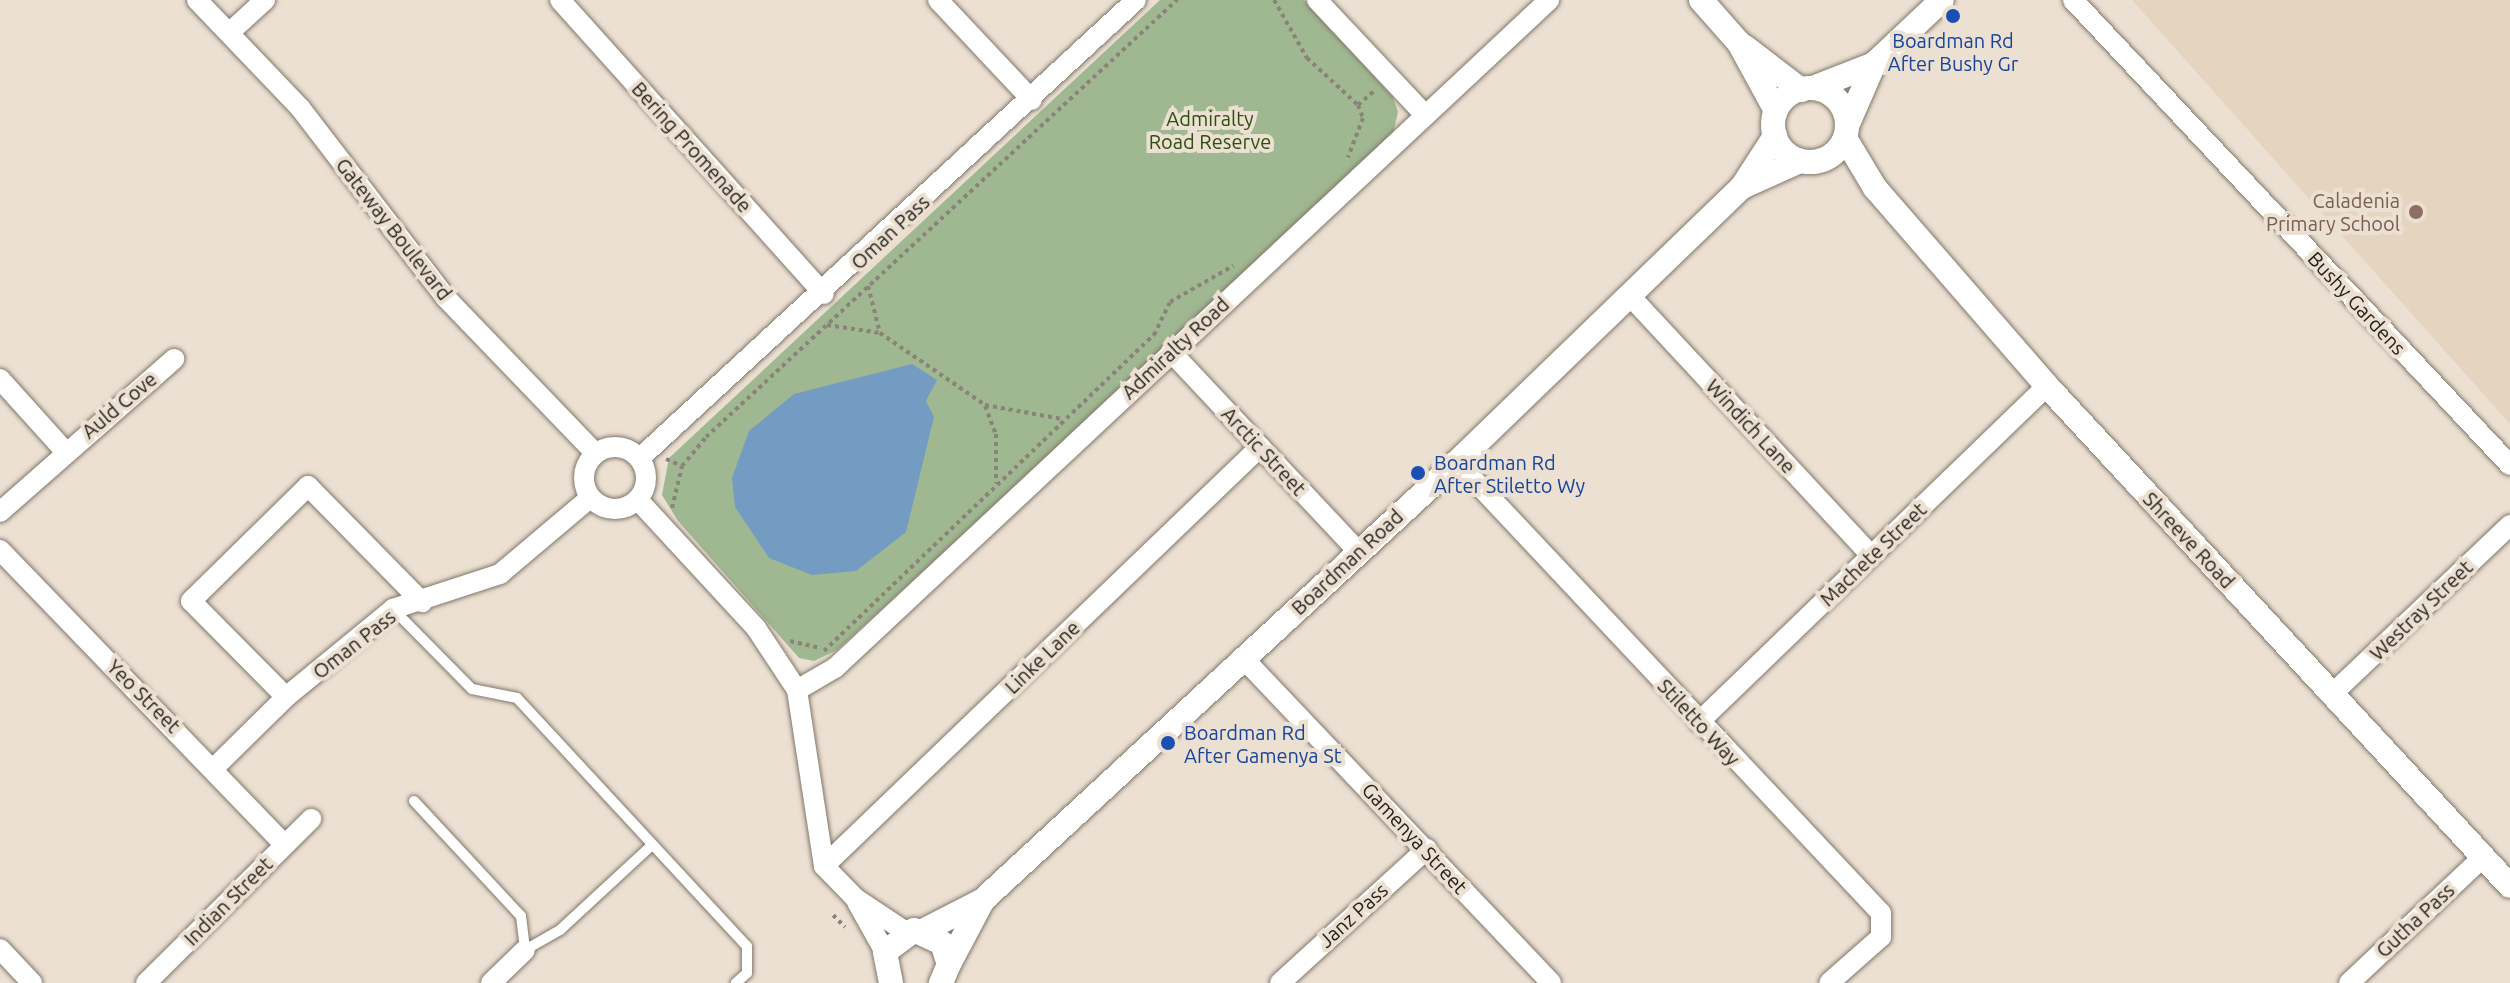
<!DOCTYPE html>
<html>
<head>
<meta charset="utf-8">
<style>
  body { margin:0 }
  #map { position:relative; width:2510px; height:983px; overflow:hidden; background:#ebe0d2; font-family:Ubuntu,sans-serif }
  div>[style] { position:absolute }
  .built>* { inset:0; background:#e4d4c0 }
  .green>* { inset:0; background:#9fb891 }
  .water>* { inset:0; background:#749bc1 }
  .path>* { height:4px; margin-top:-2px; transform-origin:0; background:repeating-linear-gradient(90deg,#8a8379 0 4px,transparent 0 8px) }
  .roads { filter:drop-shadow(0 0 2px #81776a) drop-shadow(0 0 2px #81776a) }
  .service>* { height:10px; margin:-5px; padding:0 5px; transform-origin:5px; border-radius:5px; background:#fff }
  .minor>* { height:20px; margin:-10px; padding:0 10px; transform-origin:10px; border-radius:10px; background:#fff }
  .minor>.ring { margin:-10px; padding:0; box-sizing:content-box; background:none; border:20px solid #fff; border-radius:50% }
  .tertiary>* { height:24px; margin:-12px; padding:0 12px; transform-origin:12px; border-radius:12px; background:#fff }
  .tertiary>.ring { margin:-12px; padding:0; box-sizing:content-box; background:none; border:24px solid #fff; border-radius:50% }
  .dots>* { width:22px; height:22px; translate:-50% -50%; box-sizing:border-box; border:4px solid #ebe0d2; border-radius:50% }
  span { translate:-50% -50%; white-space:nowrap; text-align:center; line-height:1.15; -webkit-text-stroke:8px #ebe0d2; paint-order:stroke }
  .transit-label { font-size:20px; color:#164399 }
  .left { translate:0 -50%; text-align:left }
  .park-label { font-size:20px; color:#2b4f0e }
  .street-label { font-size:20px; color:#24211b }
  .education-label { font-size:20px; color:#785e54 }
  .right { translate:-100% -50%; text-align:right }
</style>
</head>
<body>
<div id="map">
  <div class="built">
    <div style="clip-path:polygon(2132px 0,2510px 0,2510px 424px)"></div>
  </div>
  <div class="green">
    <div style="clip-path:polygon(1160px 0,1304px 0,1393px 97px,1398px 112px,1391px 143px,837px 650px,814px 661px,799px 658px,678px 521px,662px 495px,669px 458px)"></div>
  </div>
  <div class="water">
    <div style="clip-path:polygon(912px 364px,937px 380px,926px 401px,934px 417px,906px 532px,856px 571px,812px 575px,769px 558px,735px 507px,732px 478px,749px 431px,794px 394px)"></div>
  </div>
  <div class="path">
    <div style="left:1274px;top:0;width:67px;rotate:60.4deg"></div>
    <div style="left:1307px;top:58px;width:69px;rotate:42.7deg"></div>
    <div style="left:1358px;top:105px;width:14px;rotate:69deg"></div>
    <div style="left:1363px;top:118px;width:42px;rotate:111deg"></div>
    <div style="left:1358px;top:105px;width:21px;rotate:-41deg"></div>
    <div style="left:868px;top:286px;width:49px;rotate:75.7deg"></div>
    <div style="left:880px;top:333px;width:127px;rotate:34.4deg"></div>
    <div style="left:985px;top:405px;width:78px;rotate:10.3deg"></div>
    <div style="left:827px;top:325px;width:54px;rotate:8.6deg"></div>
    <div style="left:985px;top:406px;width:30px;rotate:69deg"></div>
    <div style="left:996px;top:434px;width:49px;rotate:90deg"></div>
    <div style="left:666px;top:459px;width:17px;rotate:24deg"></div>
    <div style="left:672px;top:508px;width:43px;rotate:-76.6deg"></div>
    <div style="left:682px;top:466px;width:38px;rotate:-50deg"></div>
    <div style="left:706px;top:437px;width:643px;rotate:-42.86deg"></div>
    <div style="left:790px;top:641px;width:32px;rotate:13deg"></div>
    <div style="left:824px;top:651px;width:457px;rotate:-43.8deg"></div>
    <div style="left:1154px;top:335px;width:37px;rotate:-64deg"></div>
    <div style="left:1170px;top:302px;width:73px;rotate:-29.7deg"></div>
    <div style="left:833px;top:915px;width:17px;rotate:45deg"></div>
  </div>
  <div class="roads">
    <div class="service">
      <div style="left:393px;top:609px;width:112px;rotate:45.4deg"></div>
      <div style="left:472px;top:689px;width:46px;rotate:11.3deg"></div>
      <div style="left:517px;top:698px;width:338px;rotate:47.2deg"></div>
      <div style="left:747px;top:946px;width:27px;rotate:90deg"></div>
      <div style="left:747px;top:973px;width:15px;rotate:138deg"></div>
      <div style="left:414px;top:801px;width:157px;rotate:47.1deg"></div>
      <div style="left:521px;top:916px;width:34px;rotate:83deg"></div>
      <div style="left:525px;top:950px;width:40px;rotate:-29.7deg"></div>
      <div style="left:560px;top:930px;width:121px;rotate:-42.7deg"></div>
    </div>
    <div class="minor">
      <div style="left:197px;top:0;width:151px;rotate:46.3deg"></div>
      <div style="left:301px;top:109px;width:237px;rotate:52.5deg"></div>
      <div style="left:445px;top:297px;width:216px;rotate:46.1deg"></div>
      <div style="left:560px;top:0;width:395px;rotate:48.1deg"></div>
      <div style="left:938px;top:0;width:137px;rotate:46.8deg"></div>
      <div style="left:1317px;top:0;width:158px;rotate:46.8deg"></div>
      <div style="left:2073px;top:0;width:638px;rotate:46.78deg"></div>
      <div style="left:229px;top:33px;width:49px;rotate:-42.5deg"></div>
      <div style="left:1631px;top:297px;width:352px;rotate:47.1deg"></div>
      <div style="left:1171px;top:352px;width:272px;rotate:46.8deg"></div>
      <div style="left:0;top:379px;width:96px;rotate:48deg"></div>
      <div class="ring" style="left:584px;top:447px;width:42px;height:42px"></div>
      <div style="left:640px;top:458px;width:675px;rotate:-42.72deg"></div>
      <div style="left:1457px;top:462px;width:619px;rotate:46.77deg"></div>
      <div style="left:1881px;top:913px;width:24px;rotate:90deg"></div>
      <div style="left:1881px;top:937px;width:69px;rotate:138.5deg"></div>
      <div style="left:638px;top:500px;width:174px;rotate:47.3deg"></div>
      <div style="left:756px;top:628px;width:74px;rotate:56.5deg"></div>
      <div style="left:797px;top:690px;width:178px;rotate:81.3deg"></div>
      <div style="left:824px;top:866px;width:45px;rotate:45.9deg"></div>
      <div style="left:855px;top:898px;width:61px;rotate:33.7deg"></div>
      <div style="left:0;top:512px;width:232px;rotate:-41.3deg"></div>
      <div style="left:0;top:550px;width:409px;rotate:46deg"></div>
      <div style="left:1244px;top:659px;width:446px;rotate:46.5deg"></div>
      <div style="left:797px;top:690px;width:44px;rotate:-30.1deg"></div>
      <div style="left:835px;top:668px;width:978px;rotate:-43.09deg"></div>
      <div style="left:2331px;top:695px;width:247px;rotate:-43.5deg"></div>
      <div style="left:286px;top:697px;width:135px;rotate:-134.7deg"></div>
      <div style="left:191px;top:601px;width:164px;rotate:-44.5deg"></div>
      <div style="left:308px;top:486px;width:163px;rotate:45.5deg"></div>
      <div style="left:1699px;top:722px;width:484px;rotate:-44deg"></div>
      <div style="left:215px;top:767px;width:100px;rotate:-44.6deg"></div>
      <div style="left:286px;top:697px;width:139px;rotate:-39.4deg"></div>
      <div style="left:393px;top:609px;width:113px;rotate:-18.1deg"></div>
      <div style="left:500px;top:574px;width:118px;rotate:-40.2deg"></div>
      <div style="left:824px;top:866px;width:605px;rotate:-43.86deg"></div>
      <div style="left:857px;top:902px;width:57px;rotate:60.8deg"></div>
      <div style="left:0;top:949px;width:47px;rotate:46.7deg"></div>
      <div style="left:146px;top:983px;width:233px;rotate:-44.8deg"></div>
      <div style="left:491px;top:983px;width:47px;rotate:-44.1deg"></div>
      <div style="left:1280px;top:983px;width:199px;rotate:-42.4deg"></div>
      <div style="left:2349px;top:983px;width:183px;rotate:-43.2deg"></div>
    </div>
    <div class="tertiary">
      <div style="left:1701px;top:0;width:57px;rotate:48.5deg"></div>
      <div style="left:1739px;top:43px;width:77px;rotate:61.4deg"></div>
      <div style="left:1745px;top:47px;width:71px;rotate:37.5deg"></div>
      <div style="left:1813px;top:88px;width:66px;rotate:-21.5deg"></div>
      <div class="ring" style="left:1773px;top:88px;width:50px;height:50px"></div>
      <div style="left:1847px;top:126px;width:68px;rotate:-66.5deg"></div>
      <div style="left:1874px;top:64px;width:93px;rotate:-43.3deg"></div>
      <div style="left:1845px;top:138px;width:58px;rotate:59deg"></div>
      <div style="left:1875px;top:188px;width:262px;rotate:49deg"></div>
      <div style="left:2047px;top:386px;width:681px;rotate:47.2deg"></div>
      <div style="left:1742px;top:187px;width:64px;rotate:-24.1deg"></div>
      <div style="left:923px;top:931px;width:68px;rotate:-27.3deg"></div>
      <div style="left:983px;top:900px;width:645px;rotate:-42.74deg"></div>
      <div style="left:1457px;top:462px;width:396px;rotate:-44deg"></div>
      <div style="left:1742px;top:187px;width:61px;rotate:-57.1deg"></div>
      <div style="left:949px;top:964px;width:72px;rotate:-62deg"></div>
      <div style="left:891px;top:983px;width:32px;rotate:-101deg"></div>
      <div style="left:885px;top:952px;width:36px;rotate:-37deg"></div>
      <div style="left:914px;top:930px;width:31px;rotate:25deg"></div>
      <div style="left:942px;top:943px;width:22px;rotate:72deg"></div>
      <div style="left:949px;top:964px;width:21px;rotate:113deg"></div>
    </div>
  </div>
  <div class="dots">
    <div style="left:1953px;top:16px;background:#1a4fb4"></div>
    <div style="left:2416px;top:212px;background:#8d6e63"></div>
    <div style="left:1418px;top:473px;background:#1a4fb4"></div>
    <div style="left:1168px;top:743px;background:#1a4fb4"></div>
  </div>
  <div class="transit-label">
    <span style="left:1953px;top:52px">Boardman Rd<br>After Bushy Gr</span>
    <span class="left" style="left:1434px;top:474px">Boardman Rd<br>After Stiletto Wy</span>
    <span class="left" style="left:1184px;top:744px">Boardman Rd<br>After Gamenya St</span>
  </div>
  <div class="park-label">
    <span style="left:1210px;top:130px">Admiralty<br>Road Reserve</span>
  </div>
  <div class="street-label">
    <span style="left:692px;top:147px;rotate:48deg">Bering Promenade</span>
    <span style="left:394px;top:229px;rotate:52deg">Gateway Boulevard</span>
    <span style="left:890px;top:232px;rotate:-43deg">Oman Pass</span>
    <span style="left:2357px;top:303px;rotate:47deg">Bushy Gardens</span>
    <span style="left:1175px;top:348px;rotate:-43deg">Admiralty Road</span>
    <span style="left:119px;top:405px;rotate:-40deg">Auld Cove</span>
    <span style="left:1751px;top:426px;rotate:47deg">Windich Lane</span>
    <span style="left:1264px;top:451px;rotate:47deg">Arctic Street</span>
    <span style="left:2189px;top:540px;rotate:47deg">Shreeve Road</span>
    <span style="left:1873px;top:554px;rotate:-44deg">Machete Street</span>
    <span style="left:1347px;top:562px;rotate:-43deg">Boardman Road</span>
    <span style="left:2421px;top:610px;rotate:-44deg">Westray Street</span>
    <span style="left:354px;top:644px;rotate:-38deg">Oman Pass</span>
    <span style="left:1042px;top:657px;rotate:-44deg">Linke Lane</span>
    <span style="left:144px;top:696px;rotate:45deg">Yeo Street</span>
    <span style="left:1699px;top:722px;rotate:47deg">Stiletto Way</span>
    <span style="left:1415px;top:838px;rotate:47deg">Gamenya Street</span>
    <span style="left:228px;top:901px;rotate:-45deg">Indian Street</span>
    <span style="left:1353px;top:915px;rotate:-42deg">Janz Pass</span>
    <span style="left:2415px;top:920px;rotate:-43deg">Gutha Pass</span>
  </div>
  <div class="education-label">
    <span class="right" style="left:2400px;top:212px">Caladenia<br>Primary School</span>
  </div>
</div>
</body>
</html>
